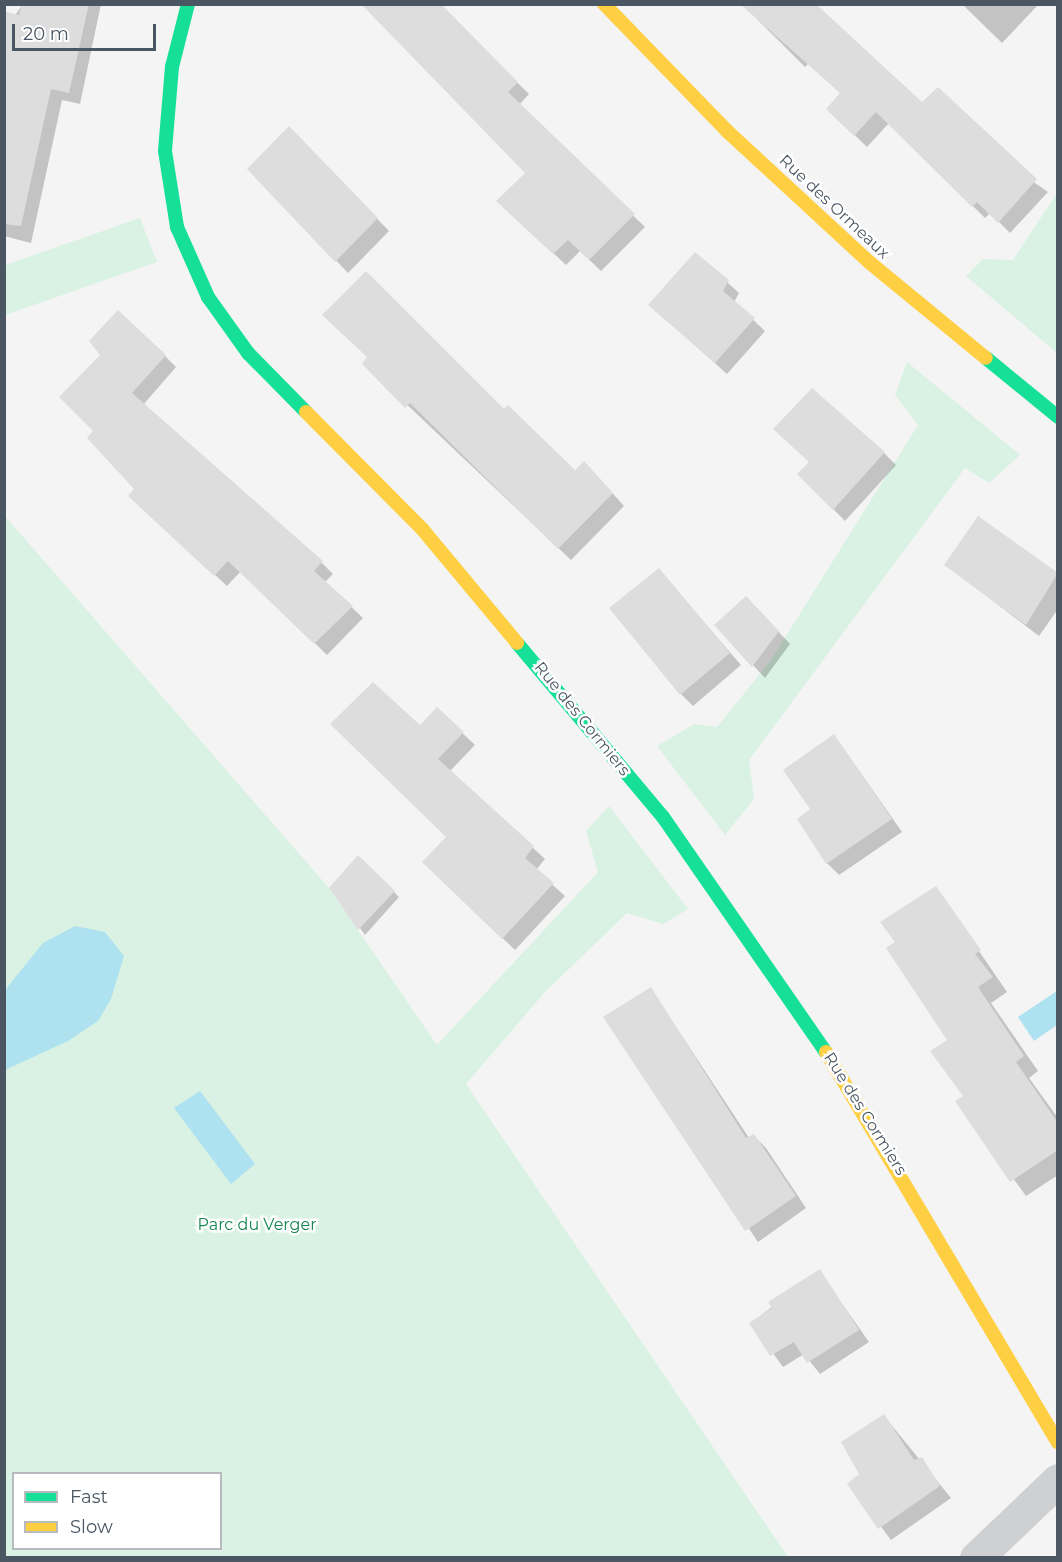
<!DOCTYPE html>
<html>
<head>
<meta charset="utf-8">
<style>
  body { margin:0 }
  #map { position:relative; width:1062px; height:1562px; overflow:hidden; background:#f4f4f4; font-family:Montserrat,sans-serif }
  div>[style] { position:absolute }
  .green>* { inset:0; background:#d9f2e3 }
  .water>* { inset:0; background:#aee2f0 }
  .shadow>* { inset:0; background:#0003 }
  .building>* { inset:0; background:#ddddde }
  .street>* { height:33px; margin:-16.5px; padding:0 16.5px; transform-origin:16.5px; border-radius:16.5px; background:#ced0d2 }
  .fast>* { height:14px; margin:-7px; padding:0 7px; transform-origin:7px; border-radius:7px; background:#16e098 }
  .slow>* { height:14px; margin:-7px; padding:0 7px; transform-origin:7px; border-radius:7px; background:#ffcf43 }
  span { translate:-50% -50%; white-space:nowrap; text-align:center; line-height:1.15; -webkit-text-stroke:5px #fff; paint-order:stroke }
  .street-label { font-size:16px; color:#4a5661 }
  .park-label { font-size:16px; color:#17864f }
  .frame { position:absolute; inset:0; border:6px solid #4a5661; pointer-events:none }
  .legend { position:absolute; left:12px; top:1472px; width:210px; height:78px; box-sizing:border-box; background:#fff; border:2px solid #b7bbc0; margin:0; padding:8px 10px; list-style:none; font-size:18px; color:#4a5661 }
  .legend li { display:flex; align-items:center; gap:12px; height:30px }
  .legend b { width:30px; border:2px solid #b7bbc0 }
  .scale { position:absolute; left:12px; top:24px; width:144px; height:27px; box-sizing:border-box; border:3px solid #4a5661; border-top:0; padding-left:8px; font-size:18px; line-height:21px; white-space:nowrap; color:#4a5661; -webkit-text-stroke:4px #fff; paint-order:stroke }
</style>
</head>
<body>
<div id="map">
  <div class="green">
    <div style="clip-path:polygon(1057px 193px,1058px 353px,1057px 353px,966px 276px,983px 259px,1013px 260px)"></div>
    <div style="clip-path:polygon(140px 218px,157px 262px,5px 315px,5px 265px)"></div>
    <div style="clip-path:polygon(907px 362px,1020px 455px,989px 483px,965px 468px,749px 760px,754px 799px,725px 835px,657px 746px,694px 724px,717px 727px,771px 660px,918px 425px,895px 395px)"></div>
    <div style="clip-path:polygon(evenodd,4px 515px,329px 888px,437px 1045px,598px 872px,586px 831px,609px 806px,688px 909px,663px 924px,627px 913px,545px 992px,466px 1084px,788px 1557px,5px 1557px,4px 515px,14px 1474px,220px 1474px,220px 1548px,14px 1548px,14px 1474px)"></div>
  </div>
  <div class="water">
    <div style="clip-path:polygon(75px 926px,105px 932px,124px 956px,111px 999px,98px 1021px,68px 1041px,5px 1070px,5px 990px,43px 943px)"></div>
    <div style="clip-path:polygon(1057px 991px,1057px 1025px,1034px 1041px,1018px 1017px)"></div>
    <div style="clip-path:polygon(200px 1091px,255px 1164px,231px 1184px,174px 1108px)"></div>
  </div>
  <div class="shadow">
    <div style="clip-path:polygon(23px 4px,101px 4px,80px 104px,62px 100px,31px 243px,4px 236px,4px 31px)"></div>
    <div style="clip-path:polygon(437px 4px,529px 94px,519px 105px,645px 227px,601px 271px,580px 251px,566px 265px,510px 212px,528px 174px)"></div>
    <div style="clip-path:polygon(742px 4px,922px 104px,1048px 192px,1010px 233px,990px 213px,985px 218px,889px 123px,867px 147px,828px 109px,841px 94px,809px 63px,805px 67px)"></div>
    <div style="clip-path:polygon(962px 4px,1039px 4px,1002px 43px)"></div>
    <div style="clip-path:polygon(289px 128px,389px 231px,348px 273px,249px 169px)"></div>
    <div style="clip-path:polygon(727px 282px,739px 293px,734px 302px,765px 331px,727px 374px,650px 305px)"></div>
    <div style="clip-path:polygon(165px 356px,176px 367px,143px 405px,322px 563px,333px 574px,325px 582px,363px 618px,327px 655px,241px 571px,227px 586px,142px 507px,136px 489px,89px 438px)"></div>
    <div style="clip-path:polygon(364px 364px,504px 411px,575px 472px,596px 475px,624px 506px,571px 560px)"></div>
    <div style="clip-path:polygon(884px 453px,896px 465px,845px 521px,799px 474px,810px 462px)"></div>
    <div style="clip-path:polygon(978px 519px,1058px 575px,1058px 609px,1039px 636px,946px 565px)"></div>
    <div style="clip-path:polygon(659px 570px,741px 665px,693px 706px,681px 694px)"></div>
    <div style="clip-path:polygon(758px 610px,790px 644px,765px 678px,716px 625px)"></div>
    <div style="clip-path:polygon(437px 709px,475px 745px,450px 771px,545px 859px,536px 870px,565px 896px,515px 950px,424px 862px,448px 837px,420px 727px)"></div>
    <div style="clip-path:polygon(834px 735px,902px 832px,839px 875px,827px 863px,812px 809px)"></div>
    <div style="clip-path:polygon(358px 857px,399px 897px,365px 935px,331px 888px)"></div>
    <div style="clip-path:polygon(935px 887px,1007px 992px,991px 1003px,1038px 1071px,1029px 1078px,1058px 1118px,1058px 1175px,1026px 1196px,957px 1101px,965px 1096px,949px 1041px,897px 943px)"></div>
    <div style="clip-path:polygon(651px 989px,749px 1138px,754px 1136px,766px 1148px,806px 1208px,758px 1242px,606px 1018px)"></div>
    <div style="clip-path:polygon(819px 1271px,869px 1342px,820px 1374px,804px 1354px,783px 1367px,751px 1323px)"></div>
    <div style="clip-path:polygon(884px 1416px,951px 1498px,891px 1540px,849px 1484px,861px 1474px)"></div>
  </div>
  <div class="building">
    <div style="clip-path:polygon(22px 4px,89px 4px,69px 93px,51px 89px,21px 226px,4px 224px,4px 11px,19px 15px)"></div>
    <div style="clip-path:polygon(361px 4px,441px 4px,518px 82px,508px 92px,635px 214px,589px 260px,568px 240px,553px 254px,496px 201px,525px 173px)"></div>
    <div style="clip-path:polygon(740px 4px,816px 4px,922px 102px,938px 87px,1037px 179px,998px 223px,977px 202px,972px 207px,876px 112px,854px 136px,826px 109px,840px 93px)"></div>
    <div style="clip-path:polygon(289px 126px,378px 218px,335px 262px,247px 169px)"></div>
    <div style="clip-path:polygon(695px 252px,729px 280px,723px 291px,755px 318px,715px 363px,648px 305px)"></div>
    <div style="clip-path:polygon(366px 271px,504px 409px,508px 405px,575px 470px,584px 461px,613px 493px,558px 549px,410px 403px,405px 408px,362px 364px,367px 357px,322px 315px)"></div>
    <div style="clip-path:polygon(118px 310px,166px 355px,132px 393px,323px 561px,314px 571px,353px 606px,314px 644px,228px 561px,214px 576px,128px 496px,134px 489px,87px 438px,93px 431px,59px 397px,100px 355px,89px 341px)"></div>
    <div style="clip-path:polygon(812px 388px,885px 452px,833px 510px,797px 474px,809px 462px,773px 429px)"></div>
    <div style="clip-path:polygon(978px 516px,1058px 573px,1026px 625px,944px 565px)"></div>
    <div style="clip-path:polygon(659px 568px,730px 653px,680px 695px,609px 608px)"></div>
    <div style="clip-path:polygon(746px 596px,779px 631px,752px 667px,714px 625px)"></div>
    <div style="clip-path:polygon(373px 682px,420px 725px,437px 707px,464px 732px,438px 759px,534px 846px,525px 858px,554px 883px,502px 939px,422px 862px,446px 837px,330px 724px)"></div>
    <div style="clip-path:polygon(834px 734px,892px 819px,826px 864px,797px 819px,810px 809px,783px 770px)"></div>
    <div style="clip-path:polygon(358px 855px,395px 891px,358px 930px,329px 888px)"></div>
    <div style="clip-path:polygon(936px 886px,981px 950px,975px 954px,993px 977px,978px 987px,1024px 1056px,1016px 1062px,1058px 1123px,1058px 1150px,1010px 1182px,955px 1101px,963px 1096px,930px 1051px,947px 1040px,886px 948px,895px 942px,880px 922px)"></div>
    <div style="clip-path:polygon(651px 987px,746px 1138px,754px 1134px,796px 1196px,745px 1231px,603px 1017px)"></div>
    <div style="clip-path:polygon(820px 1269px,859px 1330px,807px 1363px,794px 1342px,770px 1356px,749px 1323px,772px 1308px,768px 1302px)"></div>
    <div style="clip-path:polygon(884px 1414px,914px 1460px,922px 1457px,940px 1486px,878px 1529px,847px 1484px,859px 1474px,841px 1442px)"></div>
  </div>
  <div class="street">
    <div style="left:976px;top:1558px;width:113px;rotate:-43.6deg"></div>
  </div>
  <div class="fast">
    <div style="left:188px;top:4px;width:65px;rotate:104.3deg"></div>
    <div style="left:172px;top:67px;width:84px;rotate:94.8deg"></div>
    <div style="left:165px;top:151px;width:77px;rotate:81deg"></div>
    <div style="left:177px;top:227px;width:77px;rotate:66.1deg"></div>
    <div style="left:208px;top:297px;width:69px;rotate:54.5deg"></div>
    <div style="left:248px;top:353px;width:83px;rotate:45.5deg"></div>
    <div style="left:986px;top:358px;width:93px;rotate:39.3deg"></div>
    <div style="left:517px;top:643px;width:227px;rotate:50deg"></div>
    <div style="left:663px;top:817px;width:286px;rotate:55.3deg"></div>
  </div>
  <div class="slow">
    <div style="left:604px;top:4px;width:177px;rotate:45.9deg"></div>
    <div style="left:727px;top:131px;width:193px;rotate:42.7deg"></div>
    <div style="left:869px;top:262px;width:151px;rotate:39.4deg"></div>
    <div style="left:306px;top:412px;width:166px;rotate:45.2deg"></div>
    <div style="left:423px;top:530px;width:147px;rotate:50.2deg"></div>
    <div style="left:826px;top:1052px;width:454px;rotate:59.3deg"></div>
  </div>
  <div class="street-label">
    <span style="left:834px;top:207px;rotate:43deg">Rue des Ormeaux</span>
    <span style="left:582px;top:719px;rotate:51deg">Rue des Cormiers</span>
    <span style="left:865px;top:1114px;rotate:58deg">Rue des Cormiers</span>
  </div>
  <div class="park-label">
    <span style="left:257px;top:1225px">Parc du Verger</span>
  </div>
  <div class="frame"></div>
  <ul class="legend">
  <li><b style="height:8px;background:#16e098"></b>Fast</li>
  <li><b style="height:8px;background:#ffcf43"></b>Slow</li>
  </ul>
  <div class="scale">20 m</div>
</div>
</body>
</html>
